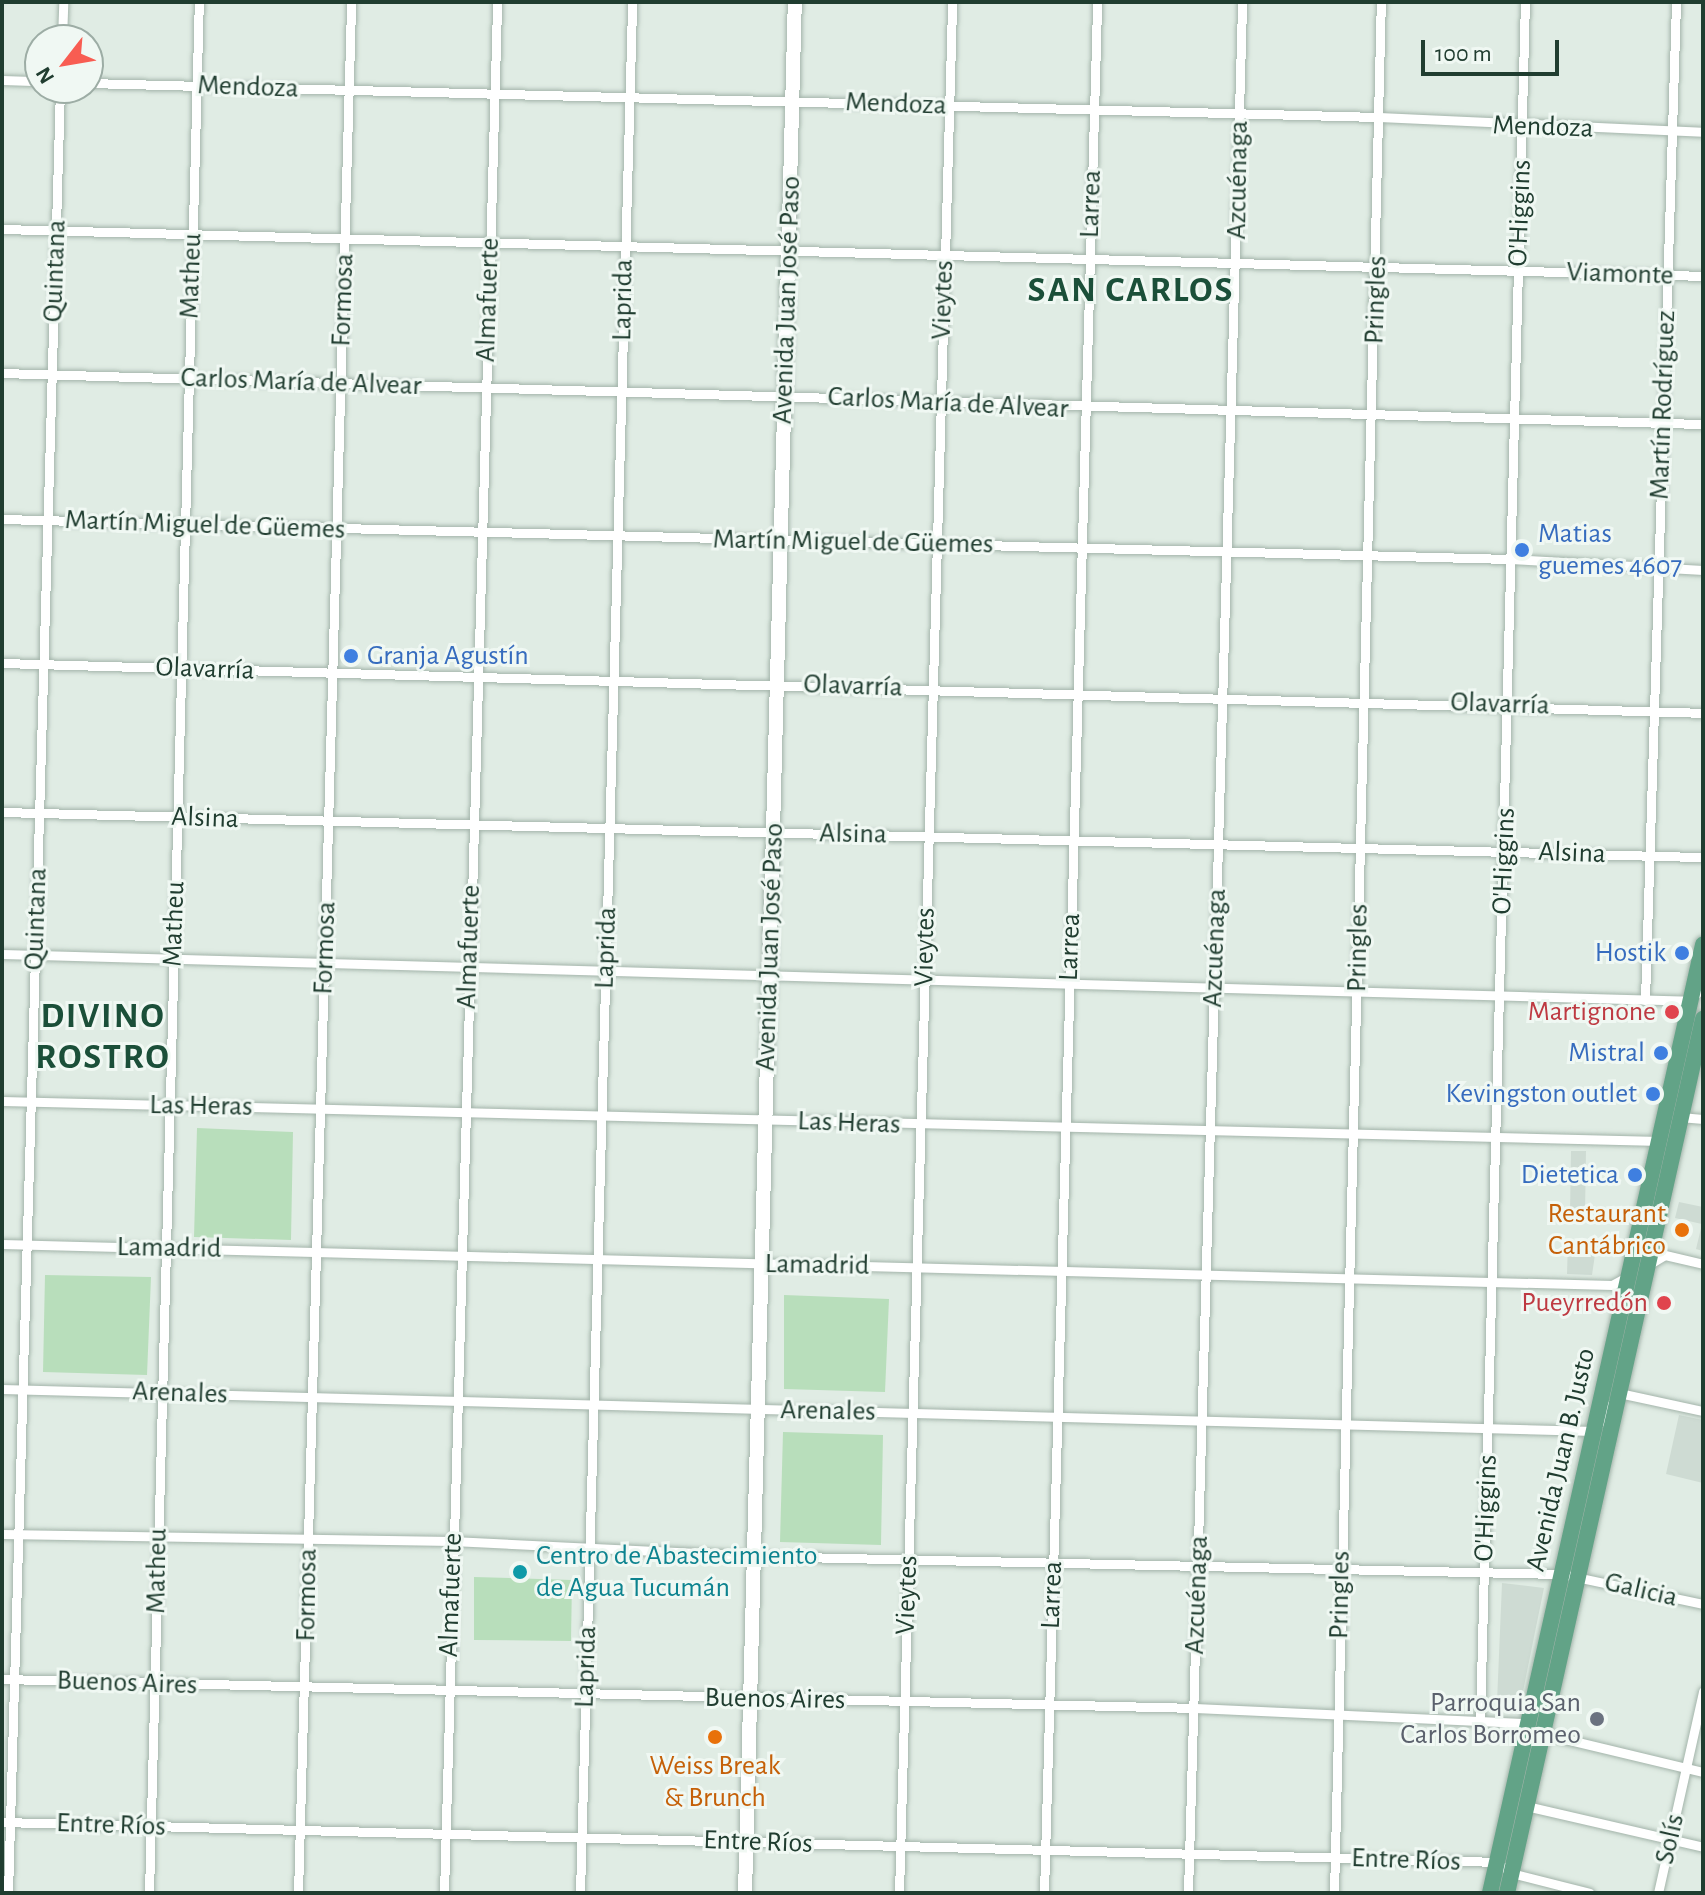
<!DOCTYPE html>
<html>
<head>
<meta charset="utf-8">
<style>
  body { margin:0 }
  #map { position:relative; width:1705px; height:1895px; overflow:hidden; background:#e0ece4; font-family:"Alegreya Sans",sans-serif }
  div>[style] { position:absolute }
  .built>* { inset:0; background:#cedbd3 }
  .green>* { inset:0; background:#b8debb }
  .roads { filter:drop-shadow(0 0 2px #a3b4aa) drop-shadow(0 0 2px #a3b4aa) }
  .street>* { height:9px; margin:-4.5px; padding:0 4.5px; transform-origin:4.5px; border-radius:4.5px; background:#fff }
  .secondary>* { height:14px; margin:-7px; padding:0 7px; transform-origin:7px; border-radius:7px; background:#fff }
  .primary>* { height:16px; margin:-8px; padding:0 8px; transform-origin:8px; border-radius:8px; background:#62a387 }
  .dots>* { width:22px; height:22px; translate:-50% -50%; box-sizing:border-box; border:4px solid #f0f8f3; border-radius:50% }
  span { translate:-50% -50%; white-space:nowrap; text-align:center; line-height:1.15; -webkit-text-stroke:6px #f0f8f3; paint-order:stroke }
  .street-label { font-size:28px; color:#203d30 }
  .shop-label { font-size:28px; color:#366cbe }
  .left { translate:0 -50%; text-align:left }
  .right { translate:-100% -50%; text-align:right }
  .health-label { font-size:28px; color:#be3a42 }
  .food-label { font-size:28px; color:#c56008 }
  .culture-label { font-size:28px; color:#0d838f }
  .worship-label { font-size:28px; color:#5b616d }
  .district-label { font-size:36px; color:#1b4f39; font-weight:700; letter-spacing:2px }
  .frame { position:absolute; inset:0; border:4px solid #203d30; pointer-events:none }
  .north { position:absolute; left:24px; top:24px; width:80px; height:80px; box-sizing:border-box; background:#f0f8f3; border:2px solid #9dada5; border-radius:50%; rotate:239deg; font-size:22px; font-weight:700; line-height:32px; text-align:center; color:#203d30 }
  .north::after { content:''; display:block; margin:auto; width:28px; height:36px; background:#f85d52; clip-path:polygon(50% 0,100% 100%,50% 72%,0 100%) }
  .scale { position:absolute; left:1421px; top:40px; width:138px; height:36px; box-sizing:border-box; border:4px solid #203d30; border-top:0; padding-left:10px; font-size:24px; line-height:28px; white-space:nowrap; color:#203d30; -webkit-text-stroke:6px #f0f8f3; paint-order:stroke }
</style>
</head>
<body>
<div id="map">
  <div class="built">
    <div style="clip-path:polygon(1571px 1151px,1586px 1151px,1585px 1214px,1570px 1213px)"></div>
    <div style="clip-path:polygon(1679px 1202px,1703px 1207px,1703px 1251px,1696px 1249px,1702px 1224px,1675px 1218px)"></div>
    <div style="clip-path:polygon(1568px 1241px,1597px 1241px,1592px 1275px,1567px 1274px)"></div>
    <div style="clip-path:polygon(1679px 1415px,1703px 1420px,1703px 1483px,1666px 1474px)"></div>
    <div style="clip-path:polygon(1502px 1583px,1544px 1588px,1520px 1706px,1497px 1702px)"></div>
  </div>
  <div class="green">
    <div style="clip-path:polygon(197px 1128px,293px 1132px,291px 1240px,194px 1237px)"></div>
    <div style="clip-path:polygon(45px 1275px,151px 1277px,147px 1375px,43px 1372px)"></div>
    <div style="clip-path:polygon(784px 1295px,889px 1299px,885px 1392px,784px 1389px)"></div>
    <div style="clip-path:polygon(783px 1432px,883px 1435px,881px 1545px,780px 1542px)"></div>
    <div style="clip-path:polygon(474px 1577px,572px 1580px,571px 1641px,474px 1640px)"></div>
  </div>
  <div class="roads">
    <div class="street">
      <div style="left:62px;top:40px;width:38px;rotate:-88deg"></div>
      <div style="left:2px;top:80px;width:38px;rotate:2deg"></div>
      <div style="left:88px;top:83px;width:1290px;rotate:1.51deg"></div>
      <div style="left:1378px;top:117px;width:325px;rotate:2.6deg"></div>
      <div style="left:2px;top:229px;width:1702px;rotate:1.58deg"></div>
      <div style="left:2px;top:373px;width:1702px;rotate:1.72deg"></div>
      <div style="left:2px;top:519px;width:1510px;rotate:1.52deg"></div>
      <div style="left:1511px;top:559px;width:192px;rotate:3.3deg"></div>
      <div style="left:2px;top:663px;width:1702px;rotate:1.68deg"></div>
      <div style="left:2px;top:812px;width:1702px;rotate:1.52deg"></div>
      <div style="left:2px;top:954px;width:1689px;rotate:1.59deg"></div>
      <div style="left:1690px;top:1001px;width:20px;rotate:-49deg"></div>
      <div style="left:1645px;top:1000px;width:998px;rotate:-88.22deg"></div>
      <div style="left:2px;top:1101px;width:1659px;rotate:1.38deg"></div>
      <div style="left:1680px;top:1117px;width:23px;rotate:5deg"></div>
      <div style="left:2px;top:1244px;width:1611px;rotate:1.46deg"></div>
      <div style="left:1612px;top:1285px;width:21px;rotate:-29deg"></div>
      <div style="left:1650px;top:1264px;width:17px;rotate:-31deg"></div>
      <div style="left:1665px;top:1255px;width:39px;rotate:13deg"></div>
      <div style="left:2px;top:1389px;width:1593px;rotate:1.51deg"></div>
      <div style="left:1594px;top:1431px;width:45px;rotate:-56.7deg"></div>
      <div style="left:1619px;top:1393px;width:86px;rotate:12.1deg"></div>
      <div style="left:2px;top:1534px;width:450px;rotate:0.9deg"></div>
      <div style="left:452px;top:1541px;width:302px;rotate:2.8deg"></div>
      <div style="left:754px;top:1556px;width:808px;rotate:1.28deg"></div>
      <div style="left:1562px;top:1574px;width:144px;rotate:12deg"></div>
      <div style="left:2px;top:1679px;width:1192px;rotate:1.39deg"></div>
      <div style="left:1194px;top:1708px;width:335px;rotate:2.6deg"></div>
      <div style="left:1480px;top:1719px;width:1718px;rotate:-88.5deg"></div>
      <div style="left:1540px;top:1733px;width:168px;rotate:13.5deg"></div>
      <div style="left:1526px;top:1806px;width:182px;rotate:13deg"></div>
      <div style="left:2px;top:1822px;width:1496px;rotate:1.53deg"></div>
      <div style="left:1497px;top:1862px;width:18px;rotate:38deg"></div>
      <div style="left:1511px;top:1873px;width:81px;rotate:14.2deg"></div>
      <div style="left:8px;top:1893px;width:1806px;rotate:-88.35deg"></div>
      <div style="left:149px;top:1893px;width:1892px;rotate:-88.49deg"></div>
      <div style="left:298px;top:1893px;width:1892px;rotate:-88.39deg"></div>
      <div style="left:444px;top:1893px;width:1892px;rotate:-88.39deg"></div>
      <div style="left:580px;top:1893px;width:1892px;rotate:-88.42deg"></div>
      <div style="left:899px;top:1893px;width:1892px;rotate:-88.39deg"></div>
      <div style="left:1044px;top:1893px;width:1892px;rotate:-88.39deg"></div>
      <div style="left:1188px;top:1893px;width:1892px;rotate:-88.36deg"></div>
      <div style="left:1334px;top:1893px;width:1892px;rotate:-88.58deg"></div>
      <div style="left:1658px;top:1893px;width:207px;rotate:-77.4deg"></div>
    </div>
    <div class="secondary">
      <div style="left:745px;top:1893px;width:1892px;rotate:-88.49deg"></div>
    </div>
    <div class="primary">
      <div style="left:1490px;top:1893px;width:972px;rotate:-77.34deg"></div>
      <div style="left:1507px;top:1893px;width:896px;rotate:-77.36deg"></div>
    </div>
  </div>
  <div class="dots">
    <div style="left:1522px;top:550px;background:#3f7fe0"></div>
    <div style="left:351px;top:656px;background:#3f7fe0"></div>
    <div style="left:1682px;top:953px;background:#3f7fe0"></div>
    <div style="left:1672px;top:1012px;background:#e0444e"></div>
    <div style="left:1661px;top:1053px;background:#3f7fe0"></div>
    <div style="left:1653px;top:1094px;background:#3f7fe0"></div>
    <div style="left:1635px;top:1175px;background:#3f7fe0"></div>
    <div style="left:1682px;top:1230px;background:#e8710a"></div>
    <div style="left:1664px;top:1303px;background:#e0444e"></div>
    <div style="left:520px;top:1572px;background:#0f9aa8"></div>
    <div style="left:1597px;top:1719px;background:#6b7280"></div>
    <div style="left:715px;top:1737px;background:#e8710a"></div>
  </div>
  <div class="street-label">
    <span style="left:248px;top:87px;rotate:2deg">Mendoza</span>
    <span style="left:896px;top:104px;rotate:2deg">Mendoza</span>
    <span style="left:1543px;top:127px;rotate:2deg">Mendoza</span>
    <span style="left:1238px;top:180px;rotate:-89deg">Azcuénaga</span>
    <span style="left:1091px;top:204px;rotate:-88deg">Larrea</span>
    <span style="left:1520px;top:213px;rotate:-88deg">O'Higgins</span>
    <span style="left:55px;top:271px;rotate:-88deg">Quintana</span>
    <span style="left:1620px;top:274px;rotate:2deg">Viamonte</span>
    <span style="left:191px;top:276px;rotate:-88deg">Matheu</span>
    <span style="left:343px;top:300px;rotate:-88deg">Formosa</span>
    <span style="left:488px;top:300px;rotate:-88deg">Almafuerte</span>
    <span style="left:623px;top:300px;rotate:-89deg">Laprida</span>
    <span style="left:787px;top:300px;rotate:-88deg">Avenida Juan José Paso</span>
    <span style="left:943px;top:300px;rotate:-88deg">Vieytes</span>
    <span style="left:1376px;top:300px;rotate:-88deg">Pringles</span>
    <span style="left:301px;top:382px;rotate:2deg">Carlos María de Alvear</span>
    <span style="left:948px;top:403px;rotate:3deg">Carlos María de Alvear</span>
    <span style="left:1663px;top:405px;rotate:-88deg">Martín Rodríguez</span>
    <span style="left:205px;top:525px;rotate:2deg">Martín Miguel de Güemes</span>
    <span style="left:853px;top:542px;rotate:1deg">Martín Miguel de Güemes</span>
    <span style="left:205px;top:669px;rotate:2deg">Olavarría</span>
    <span style="left:853px;top:686px;rotate:2deg">Olavarría</span>
    <span style="left:1500px;top:704px;rotate:2deg">Olavarría</span>
    <span style="left:205px;top:818px;rotate:2deg">Alsina</span>
    <span style="left:853px;top:834px;rotate:1deg">Alsina</span>
    <span style="left:1572px;top:853px;rotate:2deg">Alsina</span>
    <span style="left:1504px;top:861px;rotate:-88deg">O'Higgins</span>
    <span style="left:36px;top:919px;rotate:-88deg">Quintana</span>
    <span style="left:174px;top:924px;rotate:-88deg">Matheu</span>
    <span style="left:469px;top:947px;rotate:-88deg">Almafuerte</span>
    <span style="left:770px;top:947px;rotate:-88deg">Avenida Juan José Paso</span>
    <span style="left:925px;top:947px;rotate:-89deg">Vieytes</span>
    <span style="left:1070px;top:947px;rotate:-88deg">Larrea</span>
    <span style="left:325px;top:948px;rotate:-88deg">Formosa</span>
    <span style="left:606px;top:948px;rotate:-88deg">Laprida</span>
    <span style="left:1215px;top:948px;rotate:-88deg">Azcuénaga</span>
    <span style="left:1358px;top:948px;rotate:-89deg">Pringles</span>
    <span style="left:201px;top:1106px;rotate:1deg">Las Heras</span>
    <span style="left:849px;top:1123px;rotate:2deg">Las Heras</span>
    <span style="left:169px;top:1248px;rotate:1deg">Lamadrid</span>
    <span style="left:817px;top:1265px;rotate:1deg">Lamadrid</span>
    <span style="left:180px;top:1393px;rotate:2deg">Arenales</span>
    <span style="left:828px;top:1411px;rotate:1deg">Arenales</span>
    <span style="left:1561px;top:1460px;rotate:-77deg">Avenida Juan B. Justo</span>
    <span style="left:1486px;top:1508px;rotate:-88deg">O'Higgins</span>
    <span style="left:157px;top:1571px;rotate:-89deg">Matheu</span>
    <span style="left:1641px;top:1590px;rotate:13deg">Galicia</span>
    <span style="left:307px;top:1595px;rotate:-89deg">Formosa</span>
    <span style="left:451px;top:1595px;rotate:-88deg">Almafuerte</span>
    <span style="left:907px;top:1595px;rotate:-88deg">Vieytes</span>
    <span style="left:1052px;top:1595px;rotate:-88deg">Larrea</span>
    <span style="left:1197px;top:1595px;rotate:-88deg">Azcuénaga</span>
    <span style="left:1340px;top:1595px;rotate:-89deg">Pringles</span>
    <span style="left:586px;top:1667px;rotate:-88deg">Laprida</span>
    <span style="left:127px;top:1683px;rotate:2deg">Buenos Aires</span>
    <span style="left:775px;top:1699px;rotate:1deg">Buenos Aires</span>
    <span style="left:111px;top:1825px;rotate:2deg">Entre Ríos</span>
    <span style="left:1670px;top:1839px;rotate:-77deg">Solís</span>
    <span style="left:758px;top:1842px;rotate:2deg">Entre Ríos</span>
    <span style="left:1406px;top:1860px;rotate:2deg">Entre Ríos</span>
  </div>
  <div class="shop-label">
    <span class="left" style="left:1538px;top:550px">Matias<br>guemes 4607</span>
    <span class="left" style="left:367px;top:656px">Granja Agustín</span>
    <span class="right" style="left:1666px;top:953px">Hostik</span>
    <span class="right" style="left:1645px;top:1053px">Mistral</span>
    <span class="right" style="left:1637px;top:1094px">Kevingston outlet</span>
    <span class="right" style="left:1619px;top:1175px">Dietetica</span>
  </div>
  <div class="health-label">
    <span class="right" style="left:1656px;top:1012px">Martignone</span>
    <span class="right" style="left:1648px;top:1303px">Pueyrredón</span>
  </div>
  <div class="food-label">
    <span class="right" style="left:1666px;top:1230px">Restaurant<br>Cantábrico</span>
    <span style="left:715px;top:1782px">Weiss Break<br>&amp; Brunch</span>
  </div>
  <div class="culture-label">
    <span class="left" style="left:536px;top:1572px">Centro de Abastecimiento<br>de Agua Tucumán</span>
  </div>
  <div class="worship-label">
    <span class="right" style="left:1581px;top:1719px">Parroquia San<br>Carlos Borromeo</span>
  </div>
  <div class="district-label">
    <span style="left:1131px;top:291px">SAN CARLOS</span>
    <span style="left:103px;top:1037px">DIVINO<br>ROSTRO</span>
  </div>
  <div class="frame"></div>
  <div class="north">N</div>
  <div class="scale">100 m</div>
</div>
</body>
</html>
